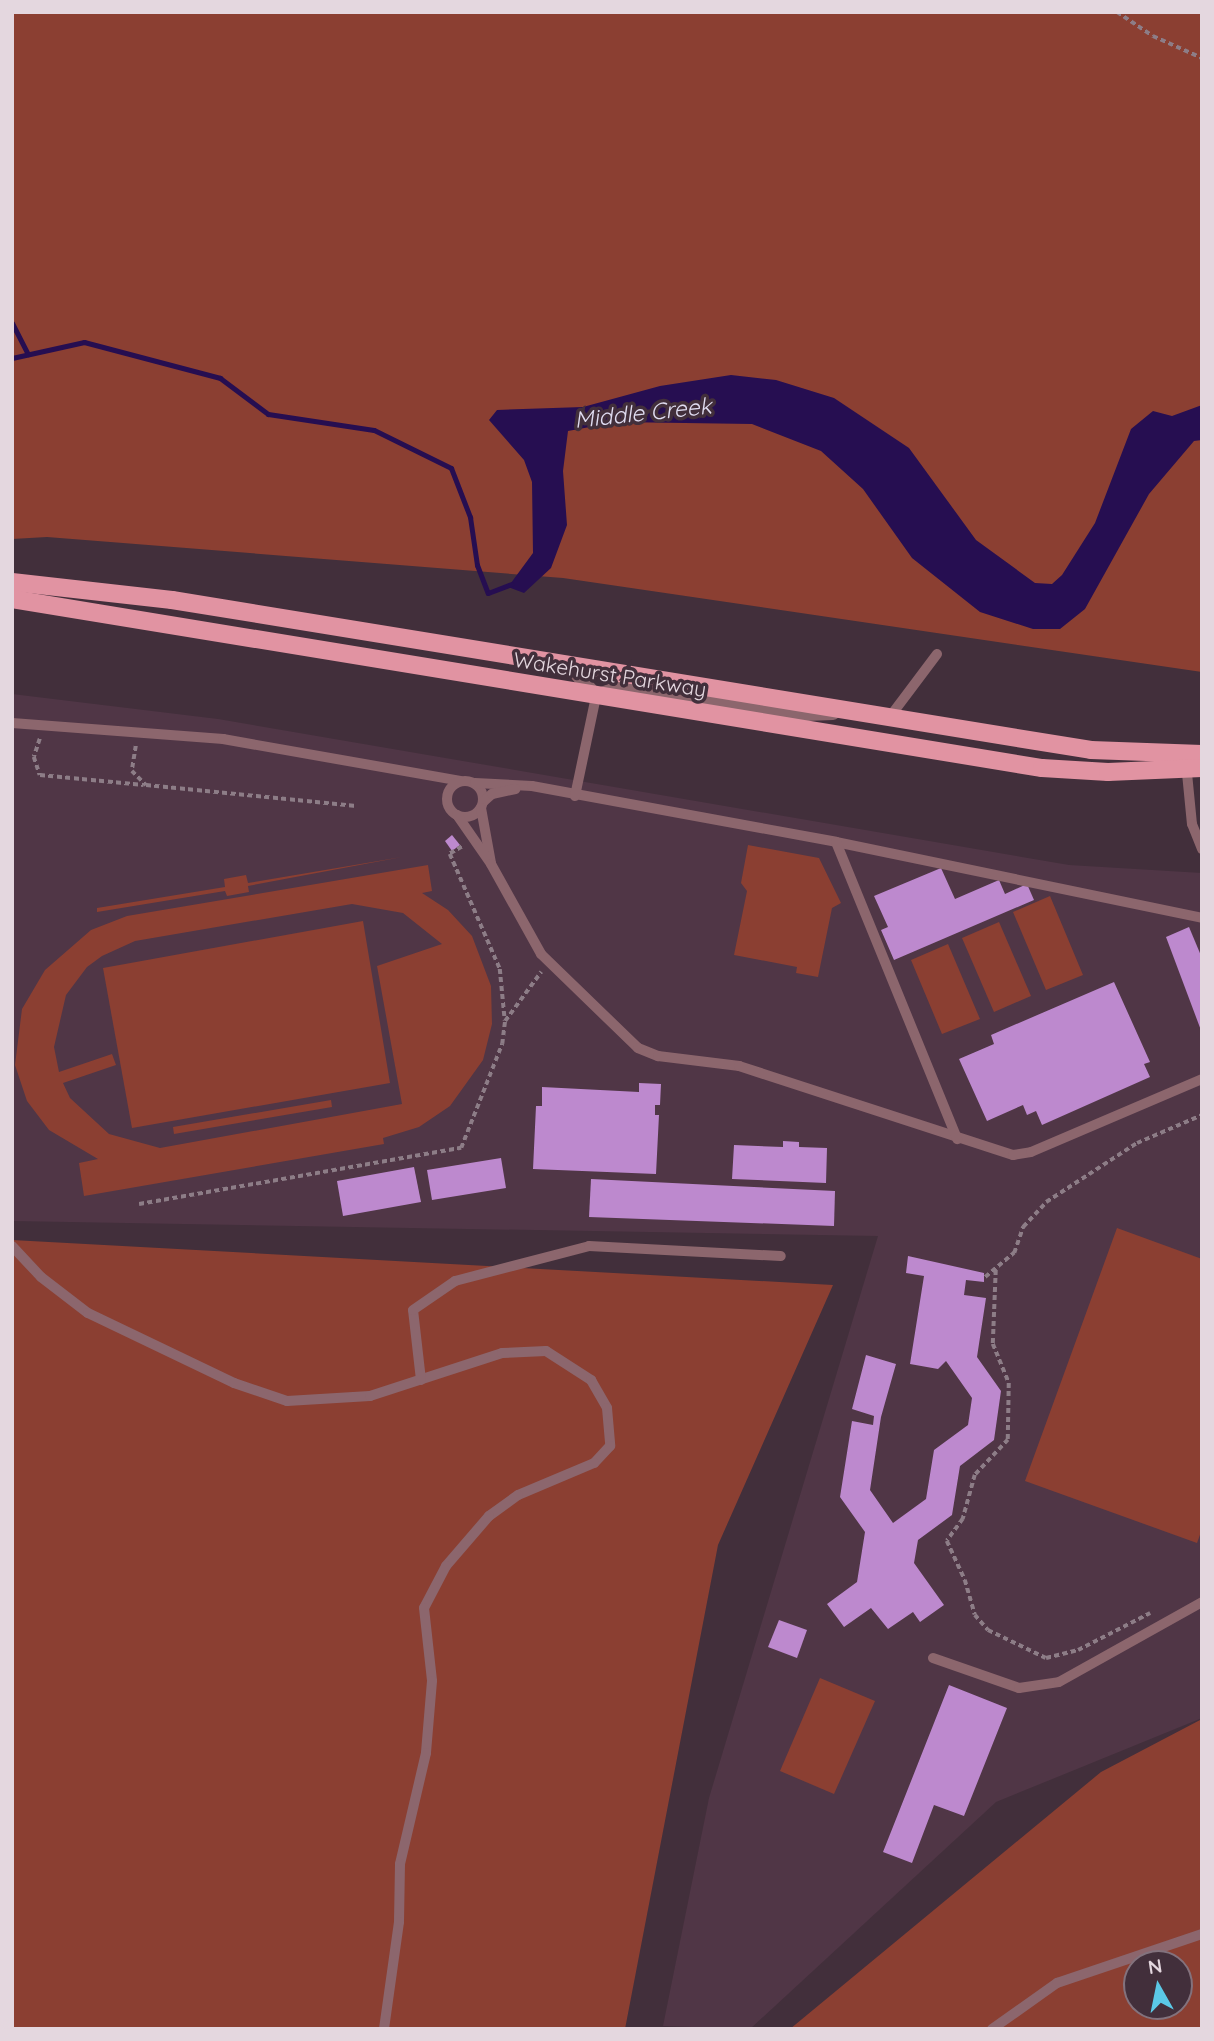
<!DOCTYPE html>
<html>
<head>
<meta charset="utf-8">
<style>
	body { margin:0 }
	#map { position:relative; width:1214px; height:2041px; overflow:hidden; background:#422f3b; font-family:Quicksand,sans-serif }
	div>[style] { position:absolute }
	.built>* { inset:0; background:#503646 }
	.green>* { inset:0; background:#8b3f32 }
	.water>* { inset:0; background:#260e51 }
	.stream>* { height:5px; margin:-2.5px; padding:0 2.5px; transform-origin:2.5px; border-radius:2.5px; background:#260e51 }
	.building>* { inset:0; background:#bd89ce }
	.path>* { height:3.5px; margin-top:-1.75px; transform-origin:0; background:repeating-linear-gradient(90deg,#8d7d87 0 5px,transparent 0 8.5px) }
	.lane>* { height:10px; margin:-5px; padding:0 5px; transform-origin:5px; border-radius:5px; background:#8c666d }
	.lane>.ring { margin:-5px; padding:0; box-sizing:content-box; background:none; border:10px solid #8c666d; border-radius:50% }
	.street>* { height:14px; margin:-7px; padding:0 7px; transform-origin:7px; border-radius:7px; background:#8c666d }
	.primary>* { height:18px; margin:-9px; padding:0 9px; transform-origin:9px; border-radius:9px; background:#e193a2 }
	span { translate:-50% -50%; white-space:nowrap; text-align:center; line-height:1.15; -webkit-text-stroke:7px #422f3b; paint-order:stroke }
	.street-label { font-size:21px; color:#e4d7df }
	.water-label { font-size:23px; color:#e0dcf1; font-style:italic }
	.frame { position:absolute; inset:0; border:14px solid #e4d7df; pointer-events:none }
	.north { position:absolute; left:1123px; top:1950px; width:70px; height:70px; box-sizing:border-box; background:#422f3b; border:2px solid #83727d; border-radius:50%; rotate:351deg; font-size:19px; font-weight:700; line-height:28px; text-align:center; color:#e4d7df }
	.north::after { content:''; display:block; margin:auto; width:24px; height:32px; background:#5bc8e6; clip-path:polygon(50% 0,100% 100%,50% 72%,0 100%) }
</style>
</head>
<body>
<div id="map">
	<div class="built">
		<i style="clip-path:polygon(12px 694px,218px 719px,1069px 865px,1202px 873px,1202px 1718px,996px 1802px,750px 2029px,663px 2026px,709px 1798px,878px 1236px,12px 1221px)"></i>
	</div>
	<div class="green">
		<i style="clip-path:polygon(12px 12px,1202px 12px,1202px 672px,563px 578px,47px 537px,12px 539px)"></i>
		<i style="clip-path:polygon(748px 845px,819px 858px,841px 903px,832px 908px,818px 977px,796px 973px,797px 967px,734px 955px,747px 891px,741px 883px)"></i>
		<i style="clip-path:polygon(402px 857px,248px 886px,249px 892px,227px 896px,225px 891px,97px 912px,97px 908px,225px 887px,224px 879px,246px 875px,248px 883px)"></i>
		<i style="clip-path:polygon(evenodd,428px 865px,432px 891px,422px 893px,448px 910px,472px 936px,491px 986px,492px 1024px,483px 1060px,450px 1106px,419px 1127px,383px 1138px,384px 1144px,84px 1196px,79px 1163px,98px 1159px,49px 1130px,27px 1101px,15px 1065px,22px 1009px,45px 970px,91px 930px,127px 916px,428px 865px,352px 904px,403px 913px,442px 944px,377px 966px,402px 1104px,160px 1148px,109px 1134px,70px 1098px,63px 1083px,116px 1065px,112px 1054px,59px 1072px,54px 1047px,66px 995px,87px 967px,102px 956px,135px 941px,352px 904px)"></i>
		<i style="clip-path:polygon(1050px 896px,1083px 975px,1046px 990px,1013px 912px)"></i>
		<i style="clip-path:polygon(363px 921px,390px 1083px,132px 1128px,103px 968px)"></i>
		<i style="clip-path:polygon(999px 922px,1031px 996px,994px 1012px,962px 938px)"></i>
		<i style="clip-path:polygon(948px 944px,980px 1019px,942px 1034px,911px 960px)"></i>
		<i style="clip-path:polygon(331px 1100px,332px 1107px,174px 1134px,173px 1127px)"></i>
		<i style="clip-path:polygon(1117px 1228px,1202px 1259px,1202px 1529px,1197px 1543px,1025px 1481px)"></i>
		<i style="clip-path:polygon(12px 1240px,833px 1285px,718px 1545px,625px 2029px,12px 2029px)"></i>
		<i style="clip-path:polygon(820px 1678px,875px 1701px,834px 1794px,780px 1771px)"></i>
		<i style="clip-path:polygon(evenodd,1202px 1719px,1202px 2029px,790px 2029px,1101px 1772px,1202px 1719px,1137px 1964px,1179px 1964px,1179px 2006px,1137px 2006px,1137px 1964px)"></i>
	</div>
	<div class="water">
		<i style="clip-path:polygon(731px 375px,776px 380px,834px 398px,909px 448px,976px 540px,1035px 583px,1052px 584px,1062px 575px,1095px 523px,1131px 429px,1153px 411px,1172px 416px,1202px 405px,1202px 440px,1194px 441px,1149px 494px,1085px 609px,1060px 629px,1033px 629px,980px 612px,912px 558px,863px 489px,821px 451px,752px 424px,617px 422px,568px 431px,563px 471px,567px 525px,551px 568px,524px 593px,508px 587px,533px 553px,532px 482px,524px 460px,489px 420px,497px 410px,583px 407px,660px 386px)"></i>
	</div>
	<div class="stream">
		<i style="left:12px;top:323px;width:35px;rotate:63deg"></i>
		<i style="left:12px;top:358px;width:74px;rotate:-12.5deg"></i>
		<i style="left:84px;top:342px;width:141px;rotate:14.8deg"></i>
		<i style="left:220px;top:378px;width:60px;rotate:36.9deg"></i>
		<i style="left:268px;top:414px;width:107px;rotate:8.6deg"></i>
		<i style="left:374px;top:430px;width:86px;rotate:26.3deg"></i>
		<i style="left:451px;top:468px;width:53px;rotate:68.8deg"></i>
		<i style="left:470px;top:517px;width:49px;rotate:81.7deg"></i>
		<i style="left:477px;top:565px;width:30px;rotate:69deg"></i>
		<i style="left:488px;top:593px;width:25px;rotate:-21deg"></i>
	</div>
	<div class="building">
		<i style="clip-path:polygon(452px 835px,460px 845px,452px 851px,445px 841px)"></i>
		<i style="clip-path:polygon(941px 868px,955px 899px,999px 880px,1005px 894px,1027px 884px,1034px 900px,894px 960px,881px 930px,888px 927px,874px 896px)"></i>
		<i style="clip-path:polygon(1189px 927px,1202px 958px,1202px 1033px,1166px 937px)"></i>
		<i style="clip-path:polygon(1114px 982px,1150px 1062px,1144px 1064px,1150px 1077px,1042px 1125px,1036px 1111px,1027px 1115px,1023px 1105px,987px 1121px,959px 1059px,994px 1044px,991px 1035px)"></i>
		<i style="clip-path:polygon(639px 1083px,661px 1084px,660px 1105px,655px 1105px,655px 1115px,659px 1115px,656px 1174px,533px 1169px,536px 1106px,542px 1106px,542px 1087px,639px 1092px)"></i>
		<i style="clip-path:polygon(783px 1141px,799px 1142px,799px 1147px,827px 1148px,826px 1183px,732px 1179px,734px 1145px,783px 1147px)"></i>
		<i style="clip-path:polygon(501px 1158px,506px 1188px,432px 1200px,427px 1170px)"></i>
		<i style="clip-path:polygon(414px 1167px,421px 1202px,343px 1216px,337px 1181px)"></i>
		<i style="clip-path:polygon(591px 1179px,835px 1191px,834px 1226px,589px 1217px)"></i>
		<i style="clip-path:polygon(908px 1256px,984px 1273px,984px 1282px,966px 1280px,964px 1295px,986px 1298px,977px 1357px,1001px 1391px,994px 1440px,960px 1466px,952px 1515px,918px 1540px,914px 1563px,944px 1605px,920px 1622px,913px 1612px,888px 1629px,871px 1608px,844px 1627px,827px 1604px,857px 1582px,865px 1532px,840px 1497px,852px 1421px,873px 1425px,874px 1416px,852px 1409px,866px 1355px,896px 1364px,881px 1417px,870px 1490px,893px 1523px,926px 1499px,934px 1450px,968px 1425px,972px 1398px,946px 1361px,938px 1369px,910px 1364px,924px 1276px,906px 1273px)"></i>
		<i style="clip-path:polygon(779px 1620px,807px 1630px,797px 1658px,768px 1647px)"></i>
		<i style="clip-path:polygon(949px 1685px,1007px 1708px,964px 1816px,934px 1805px,912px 1863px,883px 1852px)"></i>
	</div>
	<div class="path">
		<i style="left:1117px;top:12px;width:43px;rotate:33.7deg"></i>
		<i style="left:1153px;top:36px;width:54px;rotate:24.2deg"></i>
		<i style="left:40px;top:739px;width:19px;rotate:108deg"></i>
		<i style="left:34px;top:757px;width:19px;rotate:72deg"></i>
		<i style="left:40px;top:775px;width:104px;rotate:5.5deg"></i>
		<i style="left:136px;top:746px;width:25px;rotate:99deg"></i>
		<i style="left:132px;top:771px;width:20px;rotate:45deg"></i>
		<i style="left:146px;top:785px;width:211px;rotate:5.7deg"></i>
		<i style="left:462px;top:847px;width:14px;rotate:150deg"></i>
		<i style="left:450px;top:854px;width:125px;rotate:66.5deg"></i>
		<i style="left:500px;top:969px;width:52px;rotate:84.5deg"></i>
		<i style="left:139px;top:1204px;width:327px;rotate:-9.9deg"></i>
		<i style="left:461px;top:1148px;width:112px;rotate:-68.5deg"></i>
		<i style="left:502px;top:1044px;width:23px;rotate:-83deg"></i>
		<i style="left:505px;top:1021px;width:61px;rotate:-53.7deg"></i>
		<i style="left:996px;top:1270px;width:74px;rotate:92.3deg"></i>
		<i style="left:993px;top:1344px;width:42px;rotate:67.7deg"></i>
		<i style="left:1009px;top:1383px;width:57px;rotate:91deg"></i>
		<i style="left:1008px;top:1440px;width:48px;rotate:133.3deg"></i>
		<i style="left:975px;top:1475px;width:46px;rotate:105.3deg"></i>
		<i style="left:963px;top:1519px;width:27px;rotate:126deg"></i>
		<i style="left:947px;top:1541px;width:43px;rotate:65.2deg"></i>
		<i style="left:965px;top:1580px;width:36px;rotate:74deg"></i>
		<i style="left:975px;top:1615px;width:20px;rotate:49deg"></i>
		<i style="left:988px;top:1630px;width:64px;rotate:25.8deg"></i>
		<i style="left:1046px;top:1658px;width:33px;rotate:-14deg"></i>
		<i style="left:1078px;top:1650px;width:81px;rotate:-27.2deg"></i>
		<i style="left:985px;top:1277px;width:38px;rotate:-40deg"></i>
		<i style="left:1014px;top:1253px;width:28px;rotate:-71deg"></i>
		<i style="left:1023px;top:1227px;width:34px;rotate:-47deg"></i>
		<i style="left:1046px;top:1202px;width:108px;rotate:-33deg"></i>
		<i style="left:1137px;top:1143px;width:71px;rotate:-23.3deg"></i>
	</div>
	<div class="lane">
		<i style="left:889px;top:718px;width:80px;rotate:-53.1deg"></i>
		<i style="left:12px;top:723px;width:212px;rotate:4.3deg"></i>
		<i style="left:223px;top:739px;width:241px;rotate:10deg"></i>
		<i style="left:1186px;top:763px;width:61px;rotate:84.4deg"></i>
		<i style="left:1192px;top:824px;width:27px;rotate:68deg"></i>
		<i class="ring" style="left:447px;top:781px;width:26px;height:26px"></i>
		<i style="left:475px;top:783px;width:57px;rotate:3deg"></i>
		<i style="left:532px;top:786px;width:309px;rotate:10.4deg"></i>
		<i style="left:836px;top:842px;width:374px;rotate:11.7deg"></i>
		<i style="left:575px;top:796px;width:102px;rotate:-78.1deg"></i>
		<i style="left:483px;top:802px;width:12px;rotate:-42deg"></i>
		<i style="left:492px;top:794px;width:24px;rotate:-12deg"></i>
		<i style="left:481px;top:808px;width:56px;rotate:79.7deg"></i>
		<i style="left:457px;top:815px;width:60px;rotate:55.2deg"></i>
		<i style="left:491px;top:864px;width:103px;rotate:60.9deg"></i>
		<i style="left:541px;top:954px;width:135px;rotate:44.1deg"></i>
		<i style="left:638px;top:1048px;width:22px;rotate:22deg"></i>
		<i style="left:658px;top:1056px;width:82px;rotate:7deg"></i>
		<i style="left:739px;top:1066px;width:288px;rotate:18deg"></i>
		<i style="left:1013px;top:1155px;width:18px;rotate:-9deg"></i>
		<i style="left:1031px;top:1152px;width:186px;rotate:-23.1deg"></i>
		<i style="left:836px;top:842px;width:321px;rotate:67.8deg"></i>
		<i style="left:12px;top:1246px;width:42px;rotate:46.9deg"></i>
		<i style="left:41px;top:1277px;width:59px;rotate:37.5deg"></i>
		<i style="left:88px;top:1313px;width:162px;rotate:25.6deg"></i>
		<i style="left:234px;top:1383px;width:56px;rotate:18.8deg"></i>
		<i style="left:287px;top:1401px;width:83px;rotate:-3.4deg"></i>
		<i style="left:370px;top:1396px;width:139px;rotate:-18deg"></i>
		<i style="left:502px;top:1353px;width:44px;rotate:-2.6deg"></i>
		<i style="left:546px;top:1351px;width:54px;rotate:32.8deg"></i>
		<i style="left:591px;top:1380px;width:32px;rotate:60deg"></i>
		<i style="left:607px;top:1408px;width:38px;rotate:85deg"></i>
		<i style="left:610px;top:1446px;width:23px;rotate:133deg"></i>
		<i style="left:594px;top:1463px;width:82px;rotate:157.2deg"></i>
		<i style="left:518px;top:1495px;width:36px;rotate:144deg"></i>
		<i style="left:489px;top:1516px;width:66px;rotate:130.7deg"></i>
		<i style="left:446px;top:1566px;width:47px;rotate:117.6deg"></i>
		<i style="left:424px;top:1608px;width:73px;rotate:83.7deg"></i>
		<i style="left:432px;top:1681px;width:72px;rotate:94.8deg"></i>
		<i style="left:426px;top:1753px;width:114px;rotate:103.2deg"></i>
		<i style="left:400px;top:1864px;width:58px;rotate:91deg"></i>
		<i style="left:399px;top:1922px;width:108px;rotate:98deg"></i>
		<i style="left:421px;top:1380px;width:70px;rotate:-96.5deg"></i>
		<i style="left:413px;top:1310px;width:51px;rotate:-34.6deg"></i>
		<i style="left:455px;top:1281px;width:138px;rotate:-14.6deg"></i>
		<i style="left:589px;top:1246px;width:192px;rotate:3deg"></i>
		<i style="left:933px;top:1658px;width:91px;rotate:19.2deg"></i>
		<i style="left:1019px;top:1688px;width:40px;rotate:-8.5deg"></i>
		<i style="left:1059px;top:1682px;width:164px;rotate:-29.2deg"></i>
		<i style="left:992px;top:2029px;width:80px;rotate:-35.3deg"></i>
		<i style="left:1057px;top:1983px;width:153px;rotate:-18.7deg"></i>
	</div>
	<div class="street">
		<i style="left:568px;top:664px;width:43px;rotate:48.8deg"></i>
		<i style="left:596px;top:696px;width:23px;rotate:-20deg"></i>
		<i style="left:618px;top:688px;width:190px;rotate:7.9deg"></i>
		<i style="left:806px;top:714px;width:27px;rotate:-2deg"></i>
	</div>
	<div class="primary">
		<i style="left:12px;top:582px;width:161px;rotate:6.4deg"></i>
		<i style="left:172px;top:600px;width:931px;rotate:9.27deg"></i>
		<i style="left:1091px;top:750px;width:111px;rotate:2.1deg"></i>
		<i style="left:12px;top:599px;width:1044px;rotate:9.32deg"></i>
		<i style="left:1042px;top:768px;width:66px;rotate:3.5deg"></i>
		<i style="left:1108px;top:772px;width:94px;rotate:-2.4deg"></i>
	</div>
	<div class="street-label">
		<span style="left:610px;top:674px;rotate:9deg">Wakehurst Parkway</span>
	</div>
	<div class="water-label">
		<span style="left:643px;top:413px;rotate:-6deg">Middle Creek</span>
	</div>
	<div class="frame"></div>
	<div class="north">N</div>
</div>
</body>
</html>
